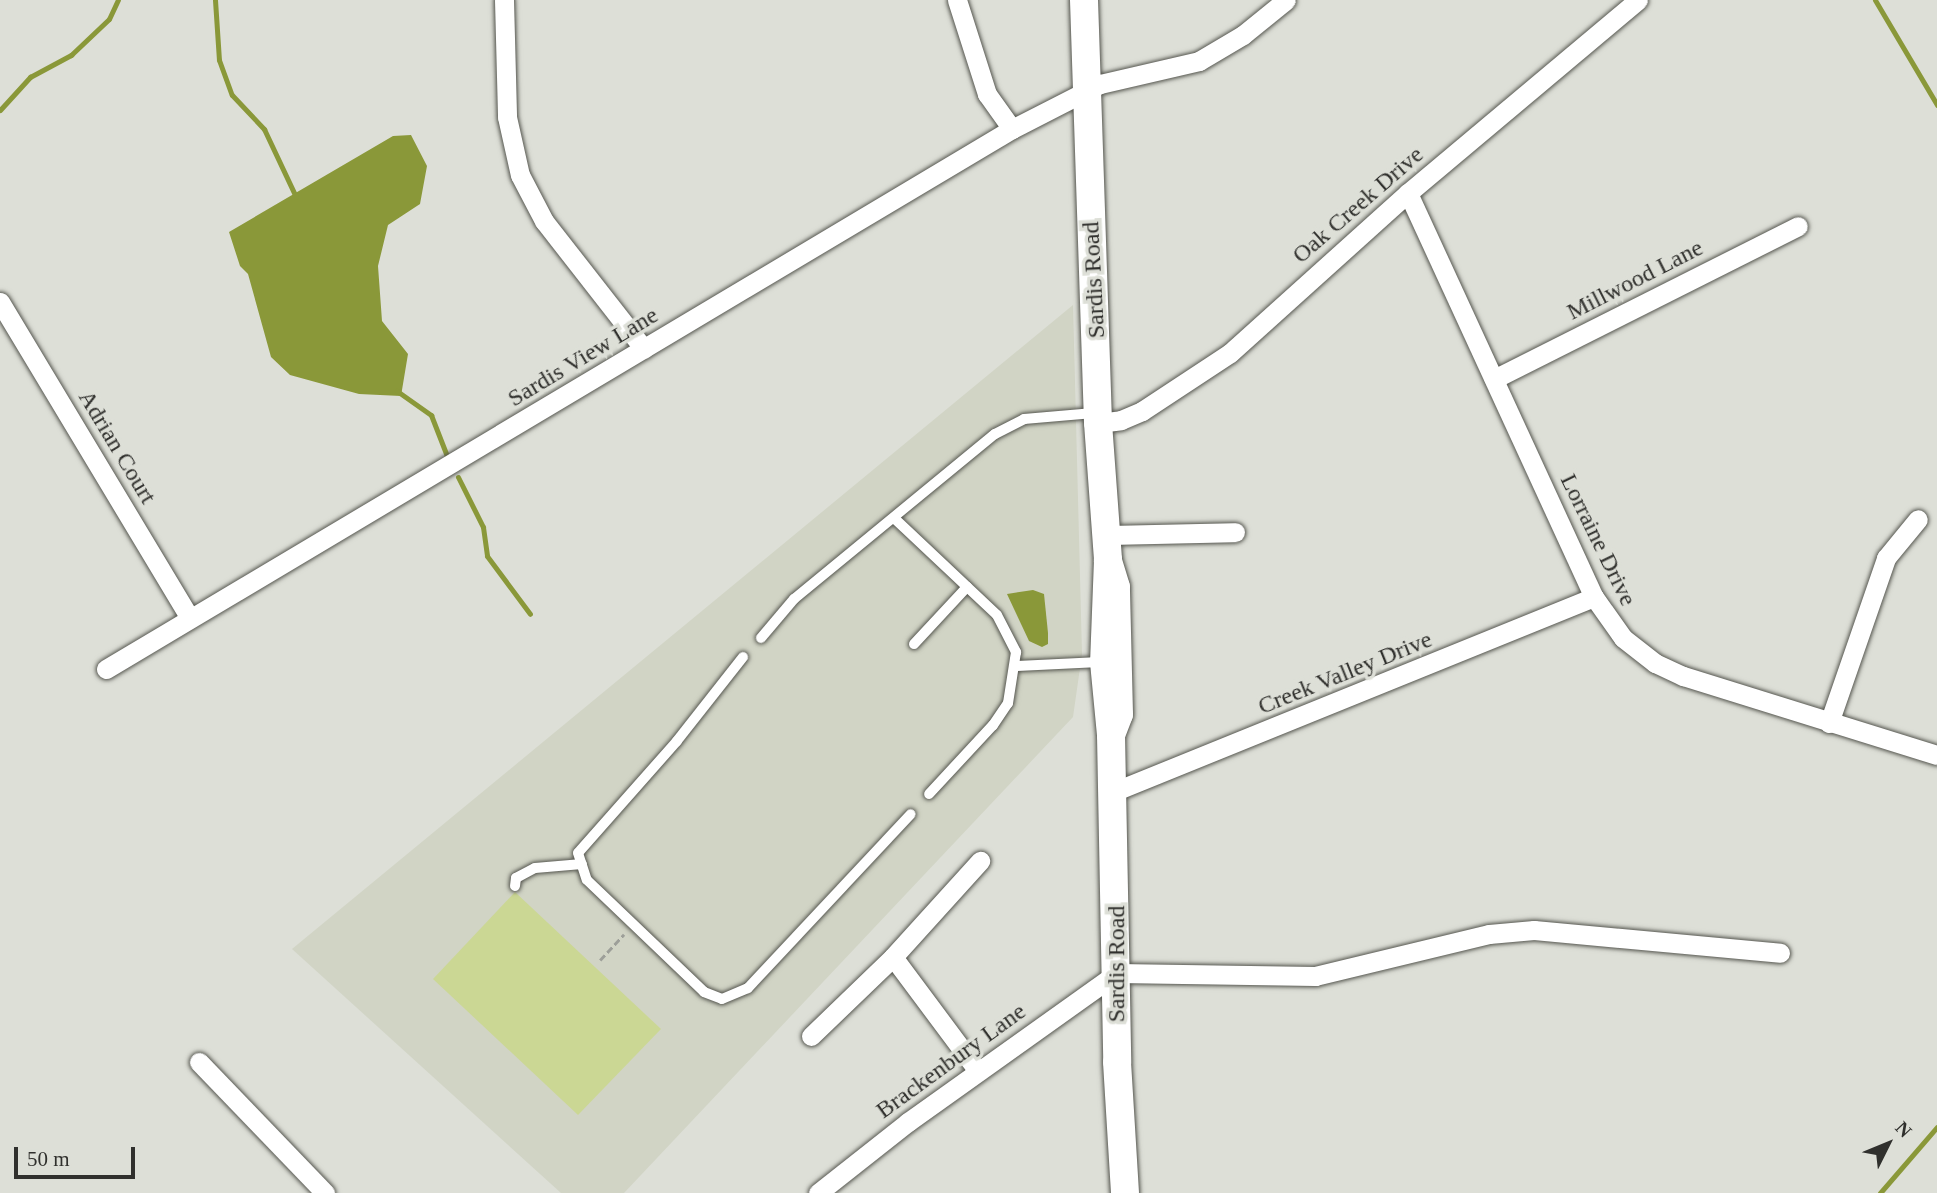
<!DOCTYPE html>
<html>
<head>
<meta charset="utf-8">
<style>
	body { margin:0 }
	#map { position:relative; width:1937px; height:1193px; overflow:hidden; background:#dddfd7; font-family:Georgia,serif }
	div>[style] { position:absolute }
	.built>* { inset:0; background:#d1d4c5 }
	.green>* { inset:0; background:#cbd794 }
	.water>* { inset:0; background:#8a9839 }
	.stream>* { height:5px; margin:-2.5px; padding:0 2.5px; transform-origin:2.5px; border-radius:2.5px; background:#8a9839 }
	.path>* { height:2.5px; margin-top:-1.25px; transform-origin:0; background:repeating-linear-gradient(90deg,#9d9f99 0 7px,transparent 0 10.5px) }
	.roads { filter:drop-shadow(0 0 2px #55564f) drop-shadow(0 0 2px #55564f) }
	.service>* { height:10px; margin:-5px; padding:0 5px; transform-origin:5px; border-radius:5px; background:#fff }
	.minor>* { height:19px; margin:-9.5px; padding:0 9.5px; transform-origin:9.5px; border-radius:9.5px; background:#fff }
	.secondary>* { height:28px; margin:-14px; padding:0 14px; transform-origin:14px; border-radius:14px; background:#fff }
	span { translate:-50% -50%; white-space:nowrap; text-align:center; line-height:1.15; -webkit-text-stroke:7px #dddfd7; paint-order:stroke }
	.street-label { font-size:24px; color:#30302d }
	.north { position:absolute; left:1853px; top:1109px; width:70px; height:70px; -webkit-text-stroke:5px #dddfd7; paint-order:stroke; rotate:47deg; font-size:19px; font-weight:700; line-height:28px; text-align:center; color:#30302d }
	.north::after { content:''; display:block; margin:auto; width:24px; height:32px; background:#30302d; clip-path:polygon(50% 0,100% 100%,50% 72%,0 100%) }
	.scale { position:absolute; left:14px; top:1147px; width:121px; height:32px; box-sizing:border-box; border:4px solid #30302d; border-top:0; padding-left:9px; font-size:21px; line-height:24px; white-space:nowrap; color:#30302d; -webkit-text-stroke:5px #dddfd7; paint-order:stroke }
</style>
</head>
<body>
<div id="map">
	<div class="built">
		<i style="clip-path:polygon(1073px 305px,1082px 654px,1073px 717px,624px 1193px,561px 1193px,292px 949px)"></i>
	</div>
	<div class="green">
		<i style="clip-path:polygon(515px 892px,661px 1029px,578px 1115px,433px 979px)"></i>
	</div>
	<div class="water">
		<i style="clip-path:polygon(411px 135px,427px 166px,420px 204px,388px 225px,378px 266px,382px 321px,408px 354px,401px 396px,359px 394px,290px 375px,271px 357px,248px 274px,240px 266px,229px 232px,393px 136px)"></i>
		<i style="clip-path:polygon(1033px 590px,1044px 594px,1048px 633px,1048px 644px,1042px 647px,1029px 641px,1007px 594px)"></i>
	</div>
	<div class="stream">
		<i style="left:215px;top:0;width:60px;rotate:86.2deg"></i>
		<i style="left:219px;top:60px;width:37px;rotate:70deg"></i>
		<i style="left:232px;top:95px;width:47px;rotate:46.7deg"></i>
		<i style="left:264px;top:129px;width:75px;rotate:64.8deg"></i>
		<i style="left:1875px;top:0;width:122px;rotate:59.4deg"></i>
		<i style="left:0;top:110px;width:45px;rotate:-47.7deg"></i>
		<i style="left:30px;top:77px;width:47px;rotate:-28.2deg"></i>
		<i style="left:71px;top:55px;width:52px;rotate:-43.5deg"></i>
		<i style="left:109px;top:19px;width:21px;rotate:-65deg"></i>
		<i style="left:397px;top:391px;width:42px;rotate:35.2deg"></i>
		<i style="left:431px;top:415px;width:44px;rotate:68.7deg"></i>
		<i style="left:458px;top:477px;width:56px;rotate:63.4deg"></i>
		<i style="left:483px;top:527px;width:29px;rotate:82deg"></i>
		<i style="left:487px;top:556px;width:72px;rotate:53.4deg"></i>
		<i style="left:1880px;top:1193px;width:87px;rotate:-49.2deg"></i>
	</div>
	<div class="path">
		<i style="left:600px;top:960px;width:35px;rotate:-47deg"></i>
	</div>
	<div class="roads">
		<div class="service">
			<i style="left:894px;top:518px;width:141px;rotate:43.3deg"></i>
			<i style="left:997px;top:615px;width:42px;rotate:62.8deg"></i>
			<i style="left:1016px;top:652px;width:52px;rotate:98.9deg"></i>
			<i style="left:1008px;top:703px;width:27px;rotate:124deg"></i>
			<i style="left:993px;top:725px;width:94px;rotate:132.8deg"></i>
			<i style="left:761px;top:638px;width:51px;rotate:-49.8deg"></i>
			<i style="left:794px;top:599px;width:260px;rotate:-39.4deg"></i>
			<i style="left:995px;top:434px;width:33px;rotate:-27deg"></i>
			<i style="left:1024px;top:419px;width:70px;rotate:-4.9deg"></i>
			<i style="left:914px;top:644px;width:78px;rotate:-47.1deg"></i>
			<i style="left:743px;top:657px;width:107px;rotate:128.2deg"></i>
			<i style="left:677px;top:741px;width:149px;rotate:131.5deg"></i>
			<i style="left:578px;top:853px;width:28px;rotate:72deg"></i>
			<i style="left:587px;top:880px;width:162px;rotate:43.7deg"></i>
			<i style="left:704px;top:992px;width:19px;rotate:21deg"></i>
			<i style="left:722px;top:999px;width:28px;rotate:-23deg"></i>
			<i style="left:748px;top:988px;width:238px;rotate:-46.9deg"></i>
			<i style="left:1017px;top:666px;width:83px;rotate:-2.8deg"></i>
			<i style="left:515px;top:886px;width:8px;rotate:-83deg"></i>
			<i style="left:516px;top:878px;width:21px;rotate:-28deg"></i>
			<i style="left:535px;top:868px;width:47px;rotate:-4.9deg"></i>
		</div>
		<div class="minor">
			<i style="left:504px;top:0;width:117px;rotate:88.5deg"></i>
			<i style="left:507px;top:117px;width:59px;rotate:77.4deg"></i>
			<i style="left:520px;top:175px;width:52px;rotate:62.4deg"></i>
			<i style="left:544px;top:221px;width:162px;rotate:52deg"></i>
			<i style="left:957px;top:0;width:99px;rotate:72.3deg"></i>
			<i style="left:987px;top:94px;width:43px;rotate:54.5deg"></i>
			<i style="left:1408px;top:193px;width:445px;rotate:65.3deg"></i>
			<i style="left:1594px;top:597px;width:50px;rotate:54.7deg"></i>
			<i style="left:1623px;top:638px;width:41px;rotate:38deg"></i>
			<i style="left:1655px;top:663px;width:31px;rotate:25deg"></i>
			<i style="left:1683px;top:676px;width:266px;rotate:17.3deg"></i>
			<i style="left:0;top:302px;width:369px;rotate:59deg"></i>
			<i style="left:1494px;top:379px;width:340px;rotate:-26.7deg"></i>
			<i style="left:1098px;top:423px;width:23px;rotate:-7deg"></i>
			<i style="left:1121px;top:420px;width:23px;rotate:-23deg"></i>
			<i style="left:1142px;top:411px;width:105px;rotate:-33.4deg"></i>
			<i style="left:1230px;top:353px;width:239px;rotate:-42deg"></i>
			<i style="left:1408px;top:193px;width:300px;rotate:-40deg"></i>
			<i style="left:1107px;top:535px;width:128px;rotate:-1.3deg"></i>
			<i style="left:106px;top:669px;width:1055px;rotate:-30.8deg"></i>
			<i style="left:1012px;top:129px;width:99px;rotate:-27.1deg"></i>
			<i style="left:1100px;top:84px;width:102px;rotate:-13.1deg"></i>
			<i style="left:1199px;top:61px;width:51px;rotate:-30.6deg"></i>
			<i style="left:1243px;top:35px;width:55px;rotate:-39.1deg"></i>
			<i style="left:1829px;top:723px;width:175px;rotate:-70.9deg"></i>
			<i style="left:1886px;top:558px;width:50px;rotate:-50.6deg"></i>
			<i style="left:1113px;top:792px;width:519px;rotate:-22.07deg"></i>
			<i style="left:893px;top:957px;width:142px;rotate:53.3deg"></i>
			<i style="left:811px;top:1036px;width:114px;rotate:-43.9deg"></i>
			<i style="left:893px;top:957px;width:130px;rotate:-47.8deg"></i>
			<i style="left:199px;top:1062px;width:182px;rotate:46.1deg"></i>
			<i style="left:818px;top:1193px;width:115px;rotate:-38.3deg"></i>
			<i style="left:908px;top:1122px;width:257px;rotate:-35.5deg"></i>
			<i style="left:1117px;top:973px;width:198px;rotate:0.9deg"></i>
			<i style="left:1315px;top:976px;width:179px;rotate:-13.6deg"></i>
			<i style="left:1489px;top:934px;width:45px;rotate:-5.1deg"></i>
			<i style="left:1534px;top:930px;width:247px;rotate:5.3deg"></i>
		</div>
		<div class="secondary">
			<i style="left:1084px;top:0;width:423px;rotate:88.1deg"></i>
			<i style="left:1098px;top:423px;width:137px;rotate:85.8deg"></i>
			<i style="left:1108px;top:560px;width:102px;rotate:92.2deg"></i>
			<i style="left:1104px;top:662px;width:73px;rotate:84.5deg"></i>
			<i style="left:1111px;top:735px;width:22px;rotate:-69deg"></i>
			<i style="left:1119px;top:714px;width:127px;rotate:-91.4deg"></i>
			<i style="left:1116px;top:587px;width:28px;rotate:-107deg"></i>
			<i style="left:1111px;top:735px;width:327px;rotate:88.9deg"></i>
			<i style="left:1117px;top:1062px;width:131px;rotate:86.5deg"></i>
		</div>
	</div>
	<div class="street-label">
		<span style="left:1358px;top:205px;rotate:-41deg">Oak Creek Drive</span>
		<span style="left:1094px;top:280px;rotate:-93deg">Sardis Road</span>
		<span style="left:1635px;top:280px;rotate:-27deg">Millwood Lane</span>
		<span style="left:583px;top:357px;rotate:-31deg">Sardis View Lane</span>
		<span style="left:117px;top:447px;rotate:59deg">Adrian Court</span>
		<span style="left:1598px;top:540px;rotate:64deg">Lorraine Drive</span>
		<span style="left:1345px;top:673px;rotate:-22deg">Creek Valley Drive</span>
		<span style="left:1117px;top:964px;rotate:-90deg">Sardis Road</span>
		<span style="left:951px;top:1061px;rotate:-36deg">Brackenbury Lane</span>
	</div>
	<div class="north">N</div>
	<div class="scale">50 m</div>
</div>
</body>
</html>
